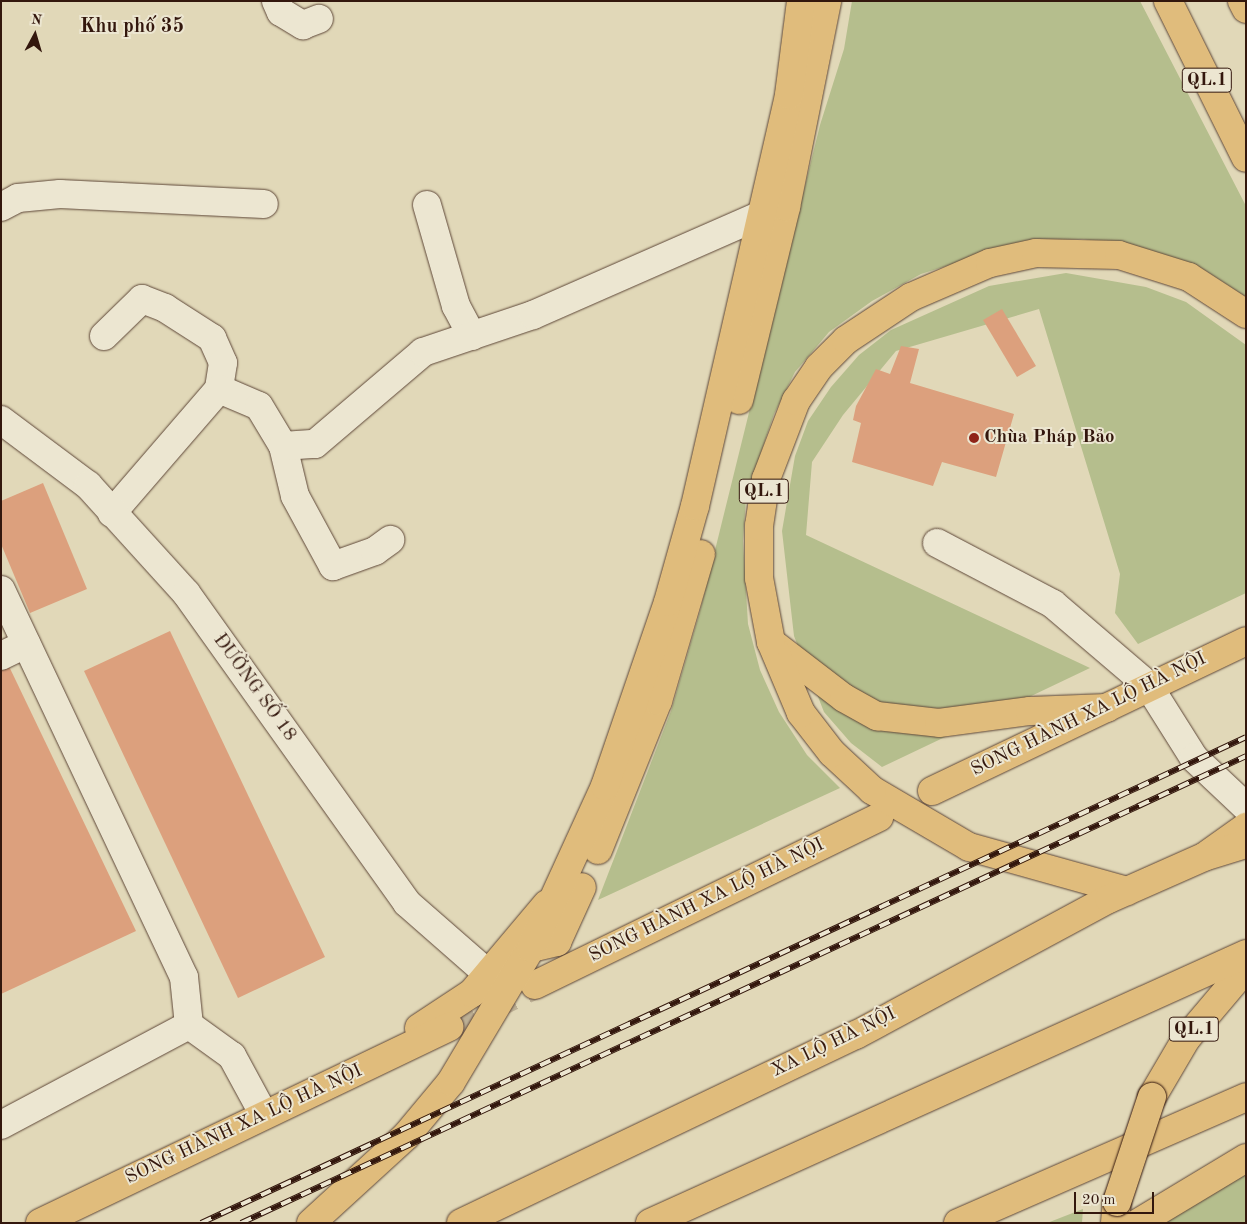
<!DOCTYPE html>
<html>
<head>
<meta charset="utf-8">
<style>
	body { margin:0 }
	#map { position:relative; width:1247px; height:1224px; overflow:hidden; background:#e1d8b8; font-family:"Old Standard TT",serif }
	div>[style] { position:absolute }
	.green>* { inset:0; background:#b5be8d }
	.building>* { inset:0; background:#dca07d }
	.major-tunnel>* { height:28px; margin-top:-14px; transform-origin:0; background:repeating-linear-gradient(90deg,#beb196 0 28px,transparent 0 42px) }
	.roads { filter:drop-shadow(0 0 1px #5e4738) drop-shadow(0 0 1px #5e4738) }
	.minor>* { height:28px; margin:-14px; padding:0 14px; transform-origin:14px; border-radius:14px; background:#ece6d1 }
	.major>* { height:28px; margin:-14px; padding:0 14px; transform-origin:14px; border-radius:14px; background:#e0bc7c }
	.highway>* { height:28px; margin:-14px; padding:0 14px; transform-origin:14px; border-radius:14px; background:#e0bc7c }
	.rail>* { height:5.5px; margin-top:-2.75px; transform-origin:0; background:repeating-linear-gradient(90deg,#ece6d1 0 11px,#33170d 0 22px); box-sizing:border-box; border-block:1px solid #33170d }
	.bridges { filter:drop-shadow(0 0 1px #33170d) drop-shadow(0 0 1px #33170d) }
	.highway-bridge>* { height:28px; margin:-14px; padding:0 14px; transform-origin:14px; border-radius:14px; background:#e0bc7c }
	.dots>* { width:14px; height:14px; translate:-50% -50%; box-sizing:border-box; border:2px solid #ece6d1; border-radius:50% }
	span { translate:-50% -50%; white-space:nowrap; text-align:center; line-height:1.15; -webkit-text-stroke:4px #ece6d1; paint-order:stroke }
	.shield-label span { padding:1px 4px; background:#ece6d1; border:1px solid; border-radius:4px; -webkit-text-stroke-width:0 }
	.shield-label { font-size:18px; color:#33170d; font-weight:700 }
	.poi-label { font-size:19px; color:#33170d; font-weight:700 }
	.left { translate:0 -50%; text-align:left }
	.street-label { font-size:19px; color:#33170d }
	.neighbourhood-label { font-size:20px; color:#33170d; font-weight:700 }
	.frame { position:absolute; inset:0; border:2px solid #33170d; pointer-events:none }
	.north { position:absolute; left:10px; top:10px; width:50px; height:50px; -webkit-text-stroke:4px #ece6d1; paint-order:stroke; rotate:6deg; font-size:14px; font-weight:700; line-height:20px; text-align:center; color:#33170d }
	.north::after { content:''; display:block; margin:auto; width:18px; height:22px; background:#33170d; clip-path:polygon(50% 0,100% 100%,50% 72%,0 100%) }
	.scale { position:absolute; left:1074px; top:1192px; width:80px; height:22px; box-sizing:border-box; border:2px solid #33170d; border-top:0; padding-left:6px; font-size:15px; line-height:18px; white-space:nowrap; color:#33170d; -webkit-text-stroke:4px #ece6d1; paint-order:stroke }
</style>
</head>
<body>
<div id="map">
	<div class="green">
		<i style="clip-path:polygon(852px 1px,1140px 1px,1246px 206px,1246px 297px,1206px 271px,1147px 249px,1083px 239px,1026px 241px,921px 274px,872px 301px,829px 332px,795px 372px,774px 414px,746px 497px,743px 541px,748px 624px,760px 670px,779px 712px,807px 755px,840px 788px,598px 900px,671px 711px,700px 611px,820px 125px,844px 49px)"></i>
		<i style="clip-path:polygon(1066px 273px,1146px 287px,1186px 302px,1246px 345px,1246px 593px,1138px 644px,1115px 613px,1120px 574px,1039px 309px,896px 351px,843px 415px,812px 462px,806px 535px,1090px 668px,882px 767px,851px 743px,824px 712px,794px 636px,782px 531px,795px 456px,808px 421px,831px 387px,859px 355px,891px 330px,989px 286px)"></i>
		<i style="clip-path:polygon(1246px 1169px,1246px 1223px,1149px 1223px)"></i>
		<i style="clip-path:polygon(1083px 1209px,1082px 1223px,1047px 1223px)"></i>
	</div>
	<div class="building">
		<i style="clip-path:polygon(1002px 309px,1036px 366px,1017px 377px,983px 320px)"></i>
		<i style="clip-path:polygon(901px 346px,919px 349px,910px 383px,1014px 414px,996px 477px,942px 462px,933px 486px,852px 462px,861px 423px,853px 420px,856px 406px,876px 369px,890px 374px)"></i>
		<i style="clip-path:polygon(43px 483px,87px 589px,30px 613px,1px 544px,1px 501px)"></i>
		<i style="clip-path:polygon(170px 631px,325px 957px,238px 998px,84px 671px)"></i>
		<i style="clip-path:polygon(5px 658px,136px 931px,1px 994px,1px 660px)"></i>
	</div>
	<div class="major-tunnel">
		<i style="left:449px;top:1027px;width:96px;rotate:-26deg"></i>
	</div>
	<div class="roads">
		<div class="minor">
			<i style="left:276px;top:1px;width:12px;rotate:66deg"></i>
			<i style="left:281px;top:12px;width:26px;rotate:31deg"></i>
			<i style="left:303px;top:25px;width:17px;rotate:-21deg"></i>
			<i style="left:427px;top:205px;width:105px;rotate:74deg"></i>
			<i style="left:456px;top:306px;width:34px;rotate:62deg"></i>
			<i style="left:1px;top:207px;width:19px;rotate:-28deg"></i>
			<i style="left:18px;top:198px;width:42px;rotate:-5.4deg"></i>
			<i style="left:60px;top:194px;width:204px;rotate:2.8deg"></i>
			<i style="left:104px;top:336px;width:53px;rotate:-44.2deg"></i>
			<i style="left:142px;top:299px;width:25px;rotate:21deg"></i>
			<i style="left:165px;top:308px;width:56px;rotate:32.6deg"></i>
			<i style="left:212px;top:338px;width:27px;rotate:66deg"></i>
			<i style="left:223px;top:363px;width:26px;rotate:99deg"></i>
			<i style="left:219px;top:389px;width:164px;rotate:130.8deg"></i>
			<i style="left:219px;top:389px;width:43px;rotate:23deg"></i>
			<i style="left:259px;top:406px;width:47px;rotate:59deg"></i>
			<i style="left:283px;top:446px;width:51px;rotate:76.5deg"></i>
			<i style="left:295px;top:496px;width:80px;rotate:61.5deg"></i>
			<i style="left:333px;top:566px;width:45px;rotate:-19.7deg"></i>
			<i style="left:375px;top:551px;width:19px;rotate:-36deg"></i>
			<i style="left:1px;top:420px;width:109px;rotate:36.8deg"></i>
			<i style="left:88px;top:485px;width:146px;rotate:47.8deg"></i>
			<i style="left:186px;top:593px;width:381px;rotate:54.5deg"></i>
			<i style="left:407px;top:903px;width:108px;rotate:41.2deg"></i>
			<i style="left:283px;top:446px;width:32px;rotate:-4deg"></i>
			<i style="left:315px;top:444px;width:142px;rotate:-40.4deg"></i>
			<i style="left:423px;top:352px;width:116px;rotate:-18.6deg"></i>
			<i style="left:533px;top:315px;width:251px;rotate:-23.7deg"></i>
			<i style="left:937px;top:543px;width:131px;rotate:27.7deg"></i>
			<i style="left:1053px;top:604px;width:125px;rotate:40.5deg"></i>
			<i style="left:1148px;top:685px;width:86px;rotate:57.8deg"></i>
			<i style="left:1194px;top:758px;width:71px;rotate:43.3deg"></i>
			<i style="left:1px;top:590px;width:428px;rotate:64.7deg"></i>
			<i style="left:184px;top:977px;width:48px;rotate:84.1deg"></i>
			<i style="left:1px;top:656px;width:28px;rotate:-26deg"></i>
			<i style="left:1px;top:1125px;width:213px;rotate:-28deg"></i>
			<i style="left:189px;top:1025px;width:53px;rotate:35.8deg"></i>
			<i style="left:232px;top:1056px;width:67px;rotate:61.5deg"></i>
		</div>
		<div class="major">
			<i style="left:771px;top:642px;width:92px;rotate:37.5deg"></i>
			<i style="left:844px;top:698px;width:38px;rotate:29deg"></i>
			<i style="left:877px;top:716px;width:62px;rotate:6.4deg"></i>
			<i style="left:939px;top:723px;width:92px;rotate:-7.5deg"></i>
			<i style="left:1030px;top:711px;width:77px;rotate:-2.2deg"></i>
			<i style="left:932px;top:791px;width:348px;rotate:-25.5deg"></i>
			<i style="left:1208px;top:854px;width:47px;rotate:-35.4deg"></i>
			<i style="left:535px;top:985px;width:383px;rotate:-26deg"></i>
			<i style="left:419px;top:1028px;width:64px;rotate:-33.4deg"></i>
			<i style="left:472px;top:993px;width:116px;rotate:-49.9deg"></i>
			<i style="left:40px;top:1223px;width:454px;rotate:-25.6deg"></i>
			<i style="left:958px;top:1223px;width:314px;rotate:-23.6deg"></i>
			<i style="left:1138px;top:1223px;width:126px;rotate:-31deg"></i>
		</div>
		<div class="highway">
			<i style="left:1168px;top:1px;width:175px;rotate:63.6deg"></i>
			<i style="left:1242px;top:1px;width:9px;rotate:63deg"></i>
			<i style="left:739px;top:400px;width:199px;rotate:-76.3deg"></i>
			<i style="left:786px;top:207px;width:210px;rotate:-78.7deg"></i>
			<i style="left:598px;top:850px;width:161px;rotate:-68.1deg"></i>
			<i style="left:658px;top:701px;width:153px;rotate:-73.7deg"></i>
			<i style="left:1127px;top:891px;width:164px;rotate:-164.4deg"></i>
			<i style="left:969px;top:847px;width:113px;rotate:-149.6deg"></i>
			<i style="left:872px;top:790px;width:54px;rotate:-137.2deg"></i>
			<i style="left:832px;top:753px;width:51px;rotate:-127.8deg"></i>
			<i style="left:801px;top:713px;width:77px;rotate:-112.9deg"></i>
			<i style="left:771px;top:642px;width:65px;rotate:-100.6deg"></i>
			<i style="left:759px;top:578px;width:52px;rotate:-90deg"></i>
			<i style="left:759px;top:526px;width:48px;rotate:-81.5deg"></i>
			<i style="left:766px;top:479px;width:84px;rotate:-69deg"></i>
			<i style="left:796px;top:401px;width:41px;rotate:-55.9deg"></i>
			<i style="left:819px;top:367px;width:38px;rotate:-45deg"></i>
			<i style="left:846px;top:340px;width:78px;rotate:-33.5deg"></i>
			<i style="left:911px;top:297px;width:86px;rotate:-23.3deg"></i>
			<i style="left:990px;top:263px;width:47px;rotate:-12.3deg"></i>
			<i style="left:1036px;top:253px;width:83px;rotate:1.4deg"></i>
			<i style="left:1119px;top:255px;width:73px;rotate:17.4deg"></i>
			<i style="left:1189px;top:277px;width:68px;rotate:33deg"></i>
			<i style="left:531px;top:948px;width:27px;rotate:-13deg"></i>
			<i style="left:557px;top:942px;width:60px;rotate:-65.6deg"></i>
			<i style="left:1152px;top:1097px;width:67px;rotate:-59.6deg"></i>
			<i style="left:1186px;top:1039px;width:93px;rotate:-49.8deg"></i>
			<i style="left:311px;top:1223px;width:129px;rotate:-42.5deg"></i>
			<i style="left:406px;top:1136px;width:70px;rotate:-50.2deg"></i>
			<i style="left:451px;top:1082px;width:156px;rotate:-59.2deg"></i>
			<i style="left:531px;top:948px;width:178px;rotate:-65.4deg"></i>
			<i style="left:605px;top:786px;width:194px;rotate:-71.1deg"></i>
			<i style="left:668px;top:602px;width:100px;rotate:-74.3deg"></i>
			<i style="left:695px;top:506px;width:422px;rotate:-77.1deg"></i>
			<i style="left:789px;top:95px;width:95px;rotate:-82.7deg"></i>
			<i style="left:461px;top:1223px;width:437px;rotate:-25.5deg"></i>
			<i style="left:856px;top:1035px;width:287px;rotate:-28.3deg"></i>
			<i style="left:1109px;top:899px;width:104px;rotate:-23.9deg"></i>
			<i style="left:1204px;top:857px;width:44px;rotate:-17.2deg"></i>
			<i style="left:650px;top:1223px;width:654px;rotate:-24.29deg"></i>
			<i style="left:1115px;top:1223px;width:21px;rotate:-85deg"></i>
		</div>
	</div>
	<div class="rail">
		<i style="left:201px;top:1223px;width:1152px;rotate:-24.94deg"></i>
		<i style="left:241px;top:1223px;width:1108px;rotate:-24.92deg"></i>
	</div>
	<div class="bridges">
		<div class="highway-bridge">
			<i style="left:1117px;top:1202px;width:111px;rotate:-71.6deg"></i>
		</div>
	</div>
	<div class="dots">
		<i style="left:974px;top:438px;background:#8f2418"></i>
	</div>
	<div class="shield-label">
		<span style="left:1207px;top:80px">QL.1</span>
		<span style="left:764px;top:491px">QL.1</span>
		<span style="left:1194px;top:1029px">QL.1</span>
	</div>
	<div class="poi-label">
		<span class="left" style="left:984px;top:438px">Chùa Pháp Bảo</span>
	</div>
	<div class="street-label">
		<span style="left:254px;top:688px;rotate:54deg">ĐƯỜNG SỐ 18</span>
		<span style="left:1089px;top:715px;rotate:-26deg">SONG HÀNH XA LỘ HÀ NỘI</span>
		<span style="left:707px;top:901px;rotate:-26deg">SONG HÀNH XA LỘ HÀ NỘI</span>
		<span style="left:834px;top:1043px;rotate:-26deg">XA LỘ HÀ NỘI</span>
		<span style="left:244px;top:1125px;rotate:-25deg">SONG HÀNH XA LỘ HÀ NỘI</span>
	</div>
	<div class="neighbourhood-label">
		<span style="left:132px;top:27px">Khu phố 35</span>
	</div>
	<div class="frame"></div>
	<div class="north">N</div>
	<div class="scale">20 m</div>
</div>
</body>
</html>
